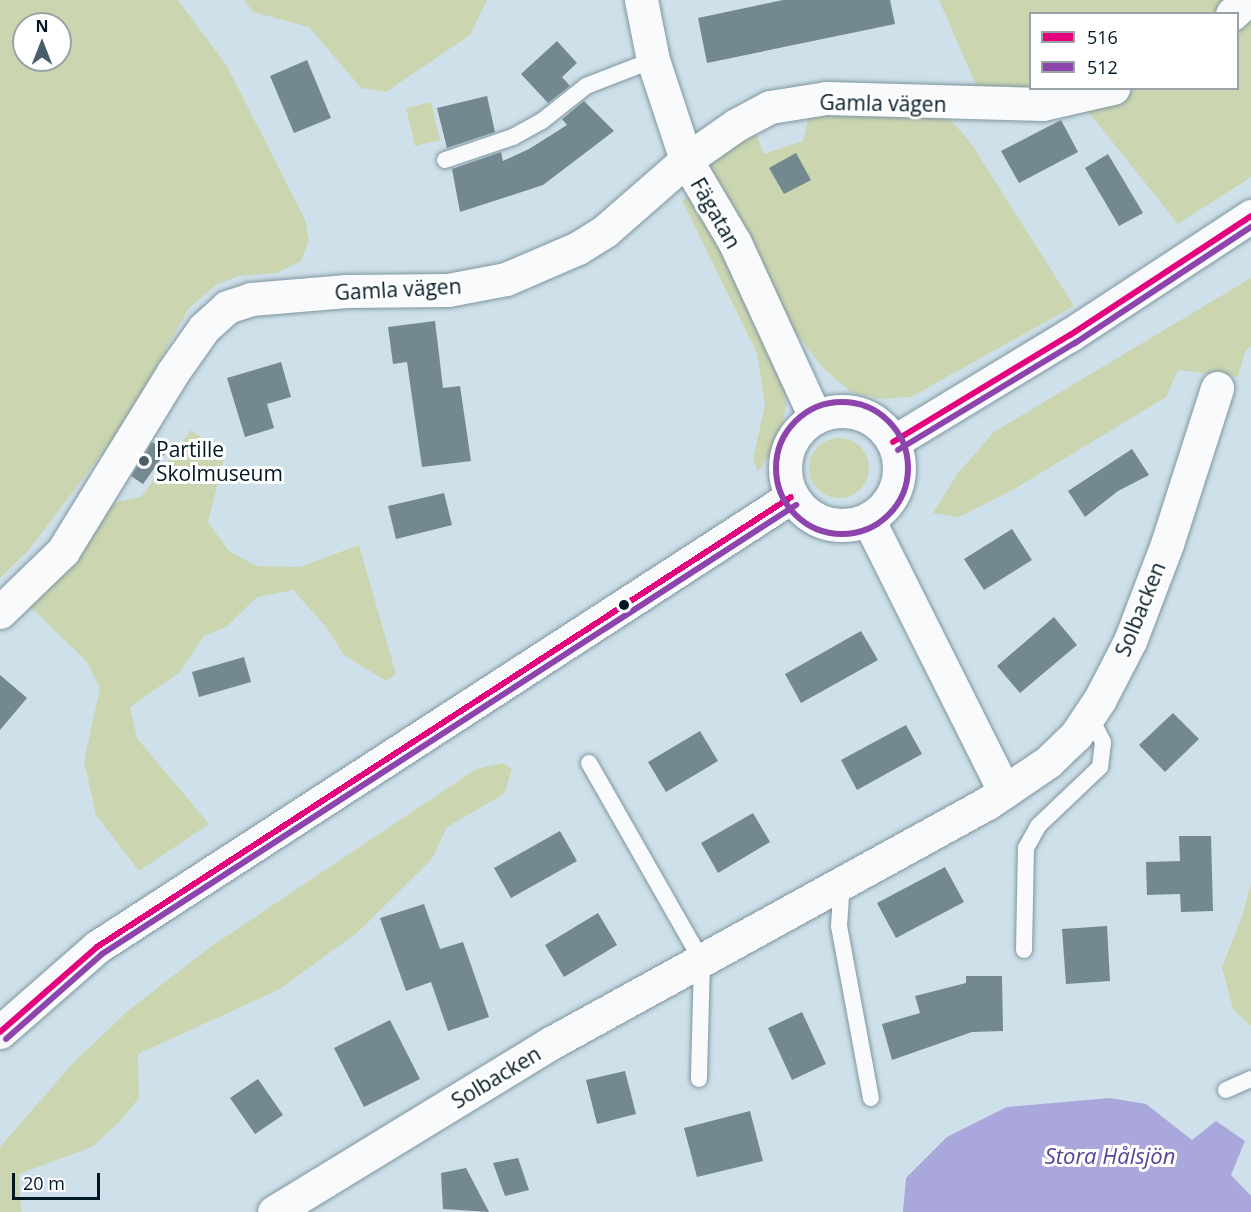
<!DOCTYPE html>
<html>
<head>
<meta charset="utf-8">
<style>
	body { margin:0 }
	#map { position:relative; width:1251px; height:1212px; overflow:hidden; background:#cee0ea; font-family:"Open Sans",sans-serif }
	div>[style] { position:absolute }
	.green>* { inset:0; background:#cbd6b1 }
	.round { border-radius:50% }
	.water>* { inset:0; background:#a9a7db }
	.building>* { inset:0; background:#74888f }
	.roads { filter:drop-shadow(0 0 2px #7f959f) drop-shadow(0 0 2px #7f959f) }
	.service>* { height:16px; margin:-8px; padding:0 8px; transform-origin:8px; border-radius:8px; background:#f8fafc }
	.minor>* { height:33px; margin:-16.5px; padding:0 16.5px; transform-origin:16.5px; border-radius:16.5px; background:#f8fafc }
	.tertiary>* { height:33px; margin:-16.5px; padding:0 16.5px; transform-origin:16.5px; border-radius:16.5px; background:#f8fafc }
	.tertiary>.ring { margin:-16.5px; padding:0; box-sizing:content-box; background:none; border:33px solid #f8fafc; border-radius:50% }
	.bus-1>* { height:6px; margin:-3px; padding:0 3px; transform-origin:3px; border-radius:3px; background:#e5007d }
	.bus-2>* { height:6px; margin:-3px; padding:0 3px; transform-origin:3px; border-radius:3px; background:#8e44ad }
	.bus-2>.ring { margin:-3px; padding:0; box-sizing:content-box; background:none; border:6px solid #8e44ad; border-radius:50% }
	.dots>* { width:16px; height:16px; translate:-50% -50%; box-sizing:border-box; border:3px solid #fff; border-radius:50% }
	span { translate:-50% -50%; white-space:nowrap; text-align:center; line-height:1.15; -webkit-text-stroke:6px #fff; paint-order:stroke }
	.street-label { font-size:21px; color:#001824 }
	.poi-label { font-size:21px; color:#001824 }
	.left { translate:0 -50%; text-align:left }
	.water-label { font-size:22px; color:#574397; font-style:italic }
	.legend { position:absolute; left:1029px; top:12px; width:210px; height:78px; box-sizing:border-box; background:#fff; border:2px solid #99a3a7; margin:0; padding:8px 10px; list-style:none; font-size:18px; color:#001824 }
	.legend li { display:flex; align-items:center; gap:12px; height:30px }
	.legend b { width:30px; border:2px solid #99a3a7 }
	.north { position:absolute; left:12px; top:12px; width:60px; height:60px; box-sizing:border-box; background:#fff; border:2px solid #99a3a7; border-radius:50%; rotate:0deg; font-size:16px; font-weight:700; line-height:24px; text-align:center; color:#001824 }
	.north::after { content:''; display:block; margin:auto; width:21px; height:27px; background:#485e69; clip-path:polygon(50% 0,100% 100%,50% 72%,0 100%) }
	.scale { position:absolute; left:12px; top:1173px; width:88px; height:27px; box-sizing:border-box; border:3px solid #001824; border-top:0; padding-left:8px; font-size:18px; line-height:21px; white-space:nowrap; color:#001824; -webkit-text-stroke:4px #fff; paint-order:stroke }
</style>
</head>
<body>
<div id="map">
	<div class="green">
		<i style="clip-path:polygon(evenodd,0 0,178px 0,227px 66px,305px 220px,309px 240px,301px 261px,277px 273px,239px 276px,216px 285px,189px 308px,123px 426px,28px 551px,0 578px,0 0,24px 24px,60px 24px,60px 60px,24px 60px,24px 24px)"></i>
		<i style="clip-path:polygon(244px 0,487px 0,470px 35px,386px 92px,361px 88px,309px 27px,253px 12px)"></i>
		<i style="clip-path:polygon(evenodd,939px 0,1251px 0,1251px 177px,1178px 224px,1087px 110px,979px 92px,939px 0,1030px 14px,1238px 14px,1238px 88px,1030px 88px,1030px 14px)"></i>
		<i style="clip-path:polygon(431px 102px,440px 140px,415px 146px,406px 108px)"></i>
		<i style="clip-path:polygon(811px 107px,928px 112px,950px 119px,971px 143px,1074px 306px,911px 397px,880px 399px,851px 392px,824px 369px,789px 324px,714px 183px,710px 163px,754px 128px,764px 154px,803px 141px)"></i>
		<i style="clip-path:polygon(688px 196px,696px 198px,785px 387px,786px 405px,779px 441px,758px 472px,753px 459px,765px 405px,757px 353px,685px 207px,682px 201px)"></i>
		<i style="clip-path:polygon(1251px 278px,1251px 347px,1246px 350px,1238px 377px,1178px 370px,1166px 397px,1016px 488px,959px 517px,933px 513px,958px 473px,994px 432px)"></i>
		<i style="clip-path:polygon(191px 430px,225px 454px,208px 522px,229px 551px,257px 566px,300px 567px,359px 545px,396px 674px,386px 681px,344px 655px,326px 627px,293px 590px,257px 597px,226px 627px,204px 636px,180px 672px,130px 707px,137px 738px,209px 824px,139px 871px,96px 815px,84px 761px,100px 688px,87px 662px,27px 603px,77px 551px,115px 502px,141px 497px)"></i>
		<i class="round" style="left:809px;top:438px;width:60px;height:60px"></i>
		<i style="clip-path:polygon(503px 763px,512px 769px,504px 794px,447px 827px,432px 859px,358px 932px,280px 989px,138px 1054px,139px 1098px,121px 1120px,92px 1147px,19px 1174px,21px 1212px,0 1212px,0 1147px,73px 1063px,129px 1010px,209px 948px,476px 769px)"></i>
		<i style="clip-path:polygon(1251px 882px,1251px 1026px,1233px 1009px,1222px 967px,1243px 914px)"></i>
	</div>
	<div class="water">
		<i style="clip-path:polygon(1110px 1098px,1146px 1104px,1192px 1140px,1216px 1121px,1245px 1141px,1231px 1175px,1251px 1196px,1251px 1212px,903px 1212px,906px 1178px,947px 1137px,1007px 1107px)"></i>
	</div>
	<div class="building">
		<i style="clip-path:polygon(783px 0,890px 0,895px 24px,707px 63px,698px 18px)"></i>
		<i style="clip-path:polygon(557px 41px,577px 63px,562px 77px,570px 86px,548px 103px,521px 74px)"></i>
		<i style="clip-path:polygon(307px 60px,331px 118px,294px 133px,270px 76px)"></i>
		<i style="clip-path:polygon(487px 96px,495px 132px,447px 148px,437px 108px)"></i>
		<i style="clip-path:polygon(584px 101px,614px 131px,543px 185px,460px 212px,452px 169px,501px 152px,503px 161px,529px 149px,567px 125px,562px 119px)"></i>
		<i style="clip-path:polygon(1061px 120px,1078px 152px,1019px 183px,1001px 151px)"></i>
		<i style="clip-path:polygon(796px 153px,811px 180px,784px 194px,769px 168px)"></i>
		<i style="clip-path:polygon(1108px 154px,1143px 213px,1119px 226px,1085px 168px)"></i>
		<i style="clip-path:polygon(435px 321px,443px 388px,460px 386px,471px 461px,422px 467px,407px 362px,393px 364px,388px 327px)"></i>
		<i style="clip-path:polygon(281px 362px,291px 397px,267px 404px,274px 428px,245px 437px,227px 378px)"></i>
		<i style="clip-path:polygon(152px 442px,166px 452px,143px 484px,131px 476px)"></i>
		<i style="clip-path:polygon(1132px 449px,1149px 475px,1118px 491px,1085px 517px,1068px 491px)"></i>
		<i style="clip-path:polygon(444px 493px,452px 525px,396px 539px,388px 506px)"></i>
		<i style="clip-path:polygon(1012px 529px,1032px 560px,984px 590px,964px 559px)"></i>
		<i style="clip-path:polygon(1054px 617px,1077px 645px,1020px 693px,997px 666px)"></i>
		<i style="clip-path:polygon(861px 631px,878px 660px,801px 703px,785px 674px)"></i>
		<i style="clip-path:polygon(244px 657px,251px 682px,199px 697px,192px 672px)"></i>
		<i style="clip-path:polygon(0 675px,27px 698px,0 730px)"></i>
		<i style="clip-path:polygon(1173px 713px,1199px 739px,1165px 772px,1139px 745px)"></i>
		<i style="clip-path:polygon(906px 725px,922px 754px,857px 790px,841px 760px)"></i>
		<i style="clip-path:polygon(700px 731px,718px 761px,666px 792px,648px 762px)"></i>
		<i style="clip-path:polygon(753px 813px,770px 842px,718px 873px,701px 843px)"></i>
		<i style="clip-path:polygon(560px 831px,577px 861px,511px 898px,494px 868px)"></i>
		<i style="clip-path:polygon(1179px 836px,1211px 836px,1213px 911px,1181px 912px,1180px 894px,1147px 895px,1146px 862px,1180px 861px)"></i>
		<i style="clip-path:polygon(945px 867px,964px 902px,896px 938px,877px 903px)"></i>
		<i style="clip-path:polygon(424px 904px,440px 949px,463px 942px,489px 1017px,448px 1031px,431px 982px,406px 991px,380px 918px)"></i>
		<i style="clip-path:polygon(598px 913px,617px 945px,564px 977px,545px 945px)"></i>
		<i style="clip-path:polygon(1107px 926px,1110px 981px,1066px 984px,1062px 929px)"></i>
		<i style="clip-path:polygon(966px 976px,1002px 976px,1003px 1031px,972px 1032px,892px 1060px,882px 1024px,920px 1013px,915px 996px,966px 983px)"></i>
		<i style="clip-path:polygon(802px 1012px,826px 1064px,792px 1080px,768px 1028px)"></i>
		<i style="clip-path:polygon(390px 1020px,420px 1079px,364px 1107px,334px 1048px)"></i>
		<i style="clip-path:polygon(625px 1071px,636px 1114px,597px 1124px,586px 1080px)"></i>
		<i style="clip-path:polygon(258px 1079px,283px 1115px,255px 1134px,230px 1098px)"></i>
		<i style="clip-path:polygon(750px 1111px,763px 1161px,697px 1177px,684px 1128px)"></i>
		<i style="clip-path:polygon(518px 1158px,529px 1190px,505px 1196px,493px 1163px)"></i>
		<i style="clip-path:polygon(466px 1168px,489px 1212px,443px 1209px,441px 1173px)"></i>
	</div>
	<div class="roads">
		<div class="service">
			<i style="left:445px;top:160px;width:72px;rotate:-18.7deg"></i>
			<i style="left:513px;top:137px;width:33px;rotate:-29deg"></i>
			<i style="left:542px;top:121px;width:56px;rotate:-38.5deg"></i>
			<i style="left:586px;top:86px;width:72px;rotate:-21.2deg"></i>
			<i style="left:589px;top:763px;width:228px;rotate:60.3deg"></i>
			<i style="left:702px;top:961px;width:118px;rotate:91.5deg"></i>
			<i style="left:842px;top:882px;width:44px;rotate:93.9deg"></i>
			<i style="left:839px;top:926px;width:175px;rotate:79.5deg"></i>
			<i style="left:1024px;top:950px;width:102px;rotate:-88.9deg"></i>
			<i style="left:1026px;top:848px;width:25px;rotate:-61deg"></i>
			<i style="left:1038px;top:826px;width:86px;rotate:-43.6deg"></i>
			<i style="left:1100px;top:767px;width:25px;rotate:-83deg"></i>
			<i style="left:1103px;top:742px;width:30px;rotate:-117deg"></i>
			<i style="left:1226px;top:1090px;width:27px;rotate:-24deg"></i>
		</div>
		<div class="minor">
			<i style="left:641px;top:0;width:61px;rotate:78.7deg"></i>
			<i style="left:653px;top:60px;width:105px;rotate:71.7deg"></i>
			<i style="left:686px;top:160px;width:96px;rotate:59.4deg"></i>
			<i style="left:735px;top:243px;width:192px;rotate:65.3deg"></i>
			<i style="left:1232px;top:14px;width:21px;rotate:-43deg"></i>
			<i style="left:868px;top:519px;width:305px;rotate:63.4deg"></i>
			<i style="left:0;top:612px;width:88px;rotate:-44.1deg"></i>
			<i style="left:63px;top:551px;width:210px;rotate:-58.4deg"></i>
			<i style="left:173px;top:372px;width:54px;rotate:-54.8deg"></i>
			<i style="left:204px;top:328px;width:31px;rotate:-42deg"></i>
			<i style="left:227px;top:307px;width:25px;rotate:-18deg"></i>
			<i style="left:251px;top:299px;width:96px;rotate:-4.8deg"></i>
			<i style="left:347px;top:291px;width:101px;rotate:-0.6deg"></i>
			<i style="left:448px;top:290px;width:59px;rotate:-10.7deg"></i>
			<i style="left:506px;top:279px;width:78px;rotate:-23.3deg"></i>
			<i style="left:578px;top:248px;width:32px;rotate:-32deg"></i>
			<i style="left:605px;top:231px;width:108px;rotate:-41.2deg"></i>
			<i style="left:686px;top:160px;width:61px;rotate:-35deg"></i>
			<i style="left:736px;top:125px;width:38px;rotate:-28deg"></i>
			<i style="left:770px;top:107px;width:57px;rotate:-9.1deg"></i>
			<i style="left:826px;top:98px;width:217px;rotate:1.6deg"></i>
			<i style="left:1043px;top:104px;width:72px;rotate:-12.9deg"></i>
			<i style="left:274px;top:1212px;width:322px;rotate:-31.4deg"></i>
			<i style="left:549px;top:1044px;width:499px;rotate:-28.8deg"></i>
			<i style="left:986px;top:804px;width:75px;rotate:-34.1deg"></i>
			<i style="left:1048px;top:762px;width:39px;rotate:-44deg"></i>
			<i style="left:1076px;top:735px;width:43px;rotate:-56.3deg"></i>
			<i style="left:1100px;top:699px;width:65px;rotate:-62.7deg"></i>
			<i style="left:1130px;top:641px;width:104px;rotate:-69.1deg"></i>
			<i style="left:1167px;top:544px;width:164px;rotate:-72.2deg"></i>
		</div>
		<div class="tertiary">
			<i class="ring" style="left:785px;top:411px;width:81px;height:81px"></i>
			<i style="left:893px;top:442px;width:207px;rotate:-31.2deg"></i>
			<i style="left:1070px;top:335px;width:217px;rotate:-33.3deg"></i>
			<i style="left:0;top:1032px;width:129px;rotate:-41.2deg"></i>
			<i style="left:97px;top:947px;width:827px;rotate:-32.96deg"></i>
		</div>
	</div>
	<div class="bus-1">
		<i style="left:893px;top:442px;width:207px;rotate:-31.2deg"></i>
		<i style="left:1070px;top:335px;width:217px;rotate:-33.3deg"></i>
		<i style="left:0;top:1032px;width:129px;rotate:-41.2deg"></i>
		<i style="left:97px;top:947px;width:827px;rotate:-32.96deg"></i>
	</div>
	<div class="bus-2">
		<i class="ring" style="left:776px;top:402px;width:126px;height:126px"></i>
		<i style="left:898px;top:450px;width:207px;rotate:-31.2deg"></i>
		<i style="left:1075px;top:343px;width:211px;rotate:-33.4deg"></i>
		<i style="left:6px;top:1039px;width:128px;rotate:-41.5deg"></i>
		<i style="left:102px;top:954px;width:827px;rotate:-32.9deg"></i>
	</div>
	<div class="dots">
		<i style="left:144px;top:461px;background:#485e69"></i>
		<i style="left:624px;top:605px;background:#001824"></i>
	</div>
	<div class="street-label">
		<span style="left:883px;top:103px;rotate:1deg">Gamla vägen</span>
		<span style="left:716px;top:213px;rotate:60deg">Fägatan</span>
		<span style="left:398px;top:289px;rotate:-3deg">Gamla vägen</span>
		<span style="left:1140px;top:609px;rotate:-68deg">Solbacken</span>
		<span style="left:496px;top:1077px;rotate:-31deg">Solbacken</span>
	</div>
	<div class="poi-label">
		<span class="left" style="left:156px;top:461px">Partille<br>Skolmuseum</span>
	</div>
	<div class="water-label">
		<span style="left:1110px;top:1156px">Stora Hålsjön</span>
	</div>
	<ul class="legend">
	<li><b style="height:8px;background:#e5007d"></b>516</li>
	<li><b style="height:8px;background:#8e44ad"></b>512</li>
	</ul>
	<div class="north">N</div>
	<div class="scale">20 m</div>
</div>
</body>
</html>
